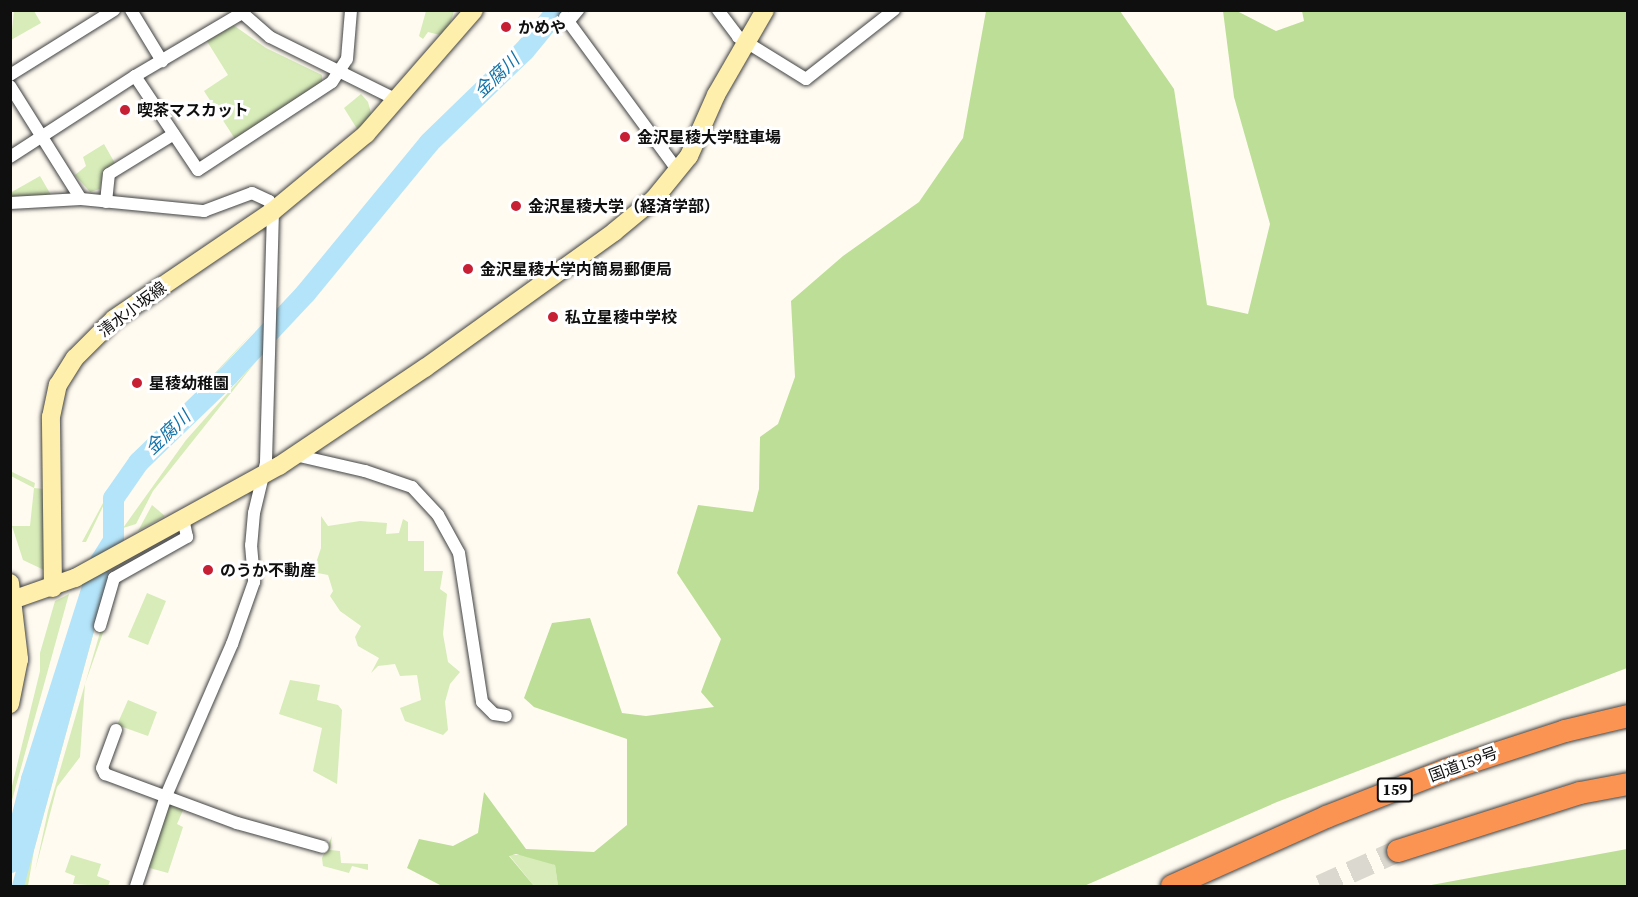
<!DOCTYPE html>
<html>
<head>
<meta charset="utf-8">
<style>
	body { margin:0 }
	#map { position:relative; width:1638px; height:897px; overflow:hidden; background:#fffbf1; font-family:"Source Serif 4","Noto Sans JP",serif }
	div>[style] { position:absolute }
	.green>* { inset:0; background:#d7ecb8 }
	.forest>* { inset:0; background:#bcde96 }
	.canal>* { height:12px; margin:-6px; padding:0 6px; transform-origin:6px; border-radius:6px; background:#b3e4f9 }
	.river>* { height:21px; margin:-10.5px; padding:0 10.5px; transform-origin:10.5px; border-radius:10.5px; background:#b3e4f9 }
	.highway-tunnel>* { height:22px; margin-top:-11px; transform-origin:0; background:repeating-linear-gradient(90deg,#dbd8cf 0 22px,transparent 0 33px) }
	.roads { filter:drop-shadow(0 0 2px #424242) drop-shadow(0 0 2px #424242) }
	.street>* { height:12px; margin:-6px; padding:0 6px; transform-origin:6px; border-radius:6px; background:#fff }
	.secondary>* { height:18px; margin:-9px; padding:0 9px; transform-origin:9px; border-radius:9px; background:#ffefac }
	.highway>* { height:22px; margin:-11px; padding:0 11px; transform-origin:11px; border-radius:11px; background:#fb9353 }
	.dots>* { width:16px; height:16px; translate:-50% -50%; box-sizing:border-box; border:3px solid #fff; border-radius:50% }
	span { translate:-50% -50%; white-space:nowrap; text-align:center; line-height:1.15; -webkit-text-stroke:6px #fff; paint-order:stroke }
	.shield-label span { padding:2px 4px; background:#fff; border:2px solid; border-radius:4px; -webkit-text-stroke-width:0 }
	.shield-label { font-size:15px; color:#0f0f0f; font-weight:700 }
	.poi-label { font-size:16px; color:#0f0f0f; font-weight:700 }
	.left { translate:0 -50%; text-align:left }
	.street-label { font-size:16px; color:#0f0f0f }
	.water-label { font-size:18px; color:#1172a8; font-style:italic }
	.frame { position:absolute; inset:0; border:12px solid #0f0f0f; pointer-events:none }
</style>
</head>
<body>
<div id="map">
	<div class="green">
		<i style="clip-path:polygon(14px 10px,34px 11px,41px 23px,11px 40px)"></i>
		<i style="clip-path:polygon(426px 11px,454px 11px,450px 24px,440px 35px,428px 32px,423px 39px,419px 36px)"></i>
		<i style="clip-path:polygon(229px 22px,266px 48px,322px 75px,322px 82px,235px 139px,204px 91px,228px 75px,205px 38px)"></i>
		<i style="clip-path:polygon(361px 94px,368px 102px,372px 117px,359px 132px,344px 108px)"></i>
		<i style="clip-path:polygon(104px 144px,116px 165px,103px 174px,100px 189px,90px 192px,75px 175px,86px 166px,83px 157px)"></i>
		<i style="clip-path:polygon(40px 176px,51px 195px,11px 197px,10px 193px)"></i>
		<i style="clip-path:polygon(257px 328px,123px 477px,107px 498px,86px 542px,82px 542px,116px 479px)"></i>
		<i style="clip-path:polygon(258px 359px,153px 491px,136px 524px,123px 528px,186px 440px)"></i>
		<i style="clip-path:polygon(10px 471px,35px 483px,34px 488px,44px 489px,44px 570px,23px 560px,12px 526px,30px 526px,34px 488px,11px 476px)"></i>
		<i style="clip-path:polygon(152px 505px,165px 516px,138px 531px)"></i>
		<i style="clip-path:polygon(321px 516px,328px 526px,360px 521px,387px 523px,386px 534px,399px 533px,403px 519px,408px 522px,408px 541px,424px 541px,424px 571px,443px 571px,440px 589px,447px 594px,443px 634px,448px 662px,460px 672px,450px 684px,445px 702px,448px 730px,443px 735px,405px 721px,400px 708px,421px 700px,417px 675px,400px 676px,395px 664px,378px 666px,371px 673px,379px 658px,358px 646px,355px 637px,361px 626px,340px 611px,330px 596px,333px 591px,328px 575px,313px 572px,321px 548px)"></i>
		<i style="clip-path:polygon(110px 573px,34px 850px,28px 886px,21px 886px,104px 575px)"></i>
		<i style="clip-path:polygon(147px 593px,166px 601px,148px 645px,128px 637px)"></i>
		<i style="clip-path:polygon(69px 594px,48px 670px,11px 804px,11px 790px,40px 671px,40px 653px,55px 601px)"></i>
		<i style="clip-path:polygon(101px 629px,104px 630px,85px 684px,80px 757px,57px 787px,35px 871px,48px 811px)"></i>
		<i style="clip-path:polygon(290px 680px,320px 685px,317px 700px,338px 705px,342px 710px,337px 784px,313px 771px,322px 728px,279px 714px)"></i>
		<i style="clip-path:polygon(128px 700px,157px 712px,148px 736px,117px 725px)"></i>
		<i style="clip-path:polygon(172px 803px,184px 808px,177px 824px,183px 827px,168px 873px,146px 867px,167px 805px)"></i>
		<i style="clip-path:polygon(332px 836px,330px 850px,340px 851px,341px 863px,368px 864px,368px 870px,352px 866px,349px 873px,323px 866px,322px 858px)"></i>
		<i style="clip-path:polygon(71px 855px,101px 864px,97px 876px,110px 881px,108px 886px,73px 884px,75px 876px,65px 872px)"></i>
		<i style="clip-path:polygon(509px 855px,531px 855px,555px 865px,558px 886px,534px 886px)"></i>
	</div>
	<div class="forest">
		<i style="clip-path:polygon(986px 11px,1120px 11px,1174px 89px,1207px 305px,1248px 314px,1270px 224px,1234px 97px,1223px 11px,1237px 11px,1276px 31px,1304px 21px,1302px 11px,1627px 11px,1627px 668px,1277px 802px,1084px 886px,558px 886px,555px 865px,516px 854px,509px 856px,534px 886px,442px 886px,407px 868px,419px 839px,453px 846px,478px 833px,484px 792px,526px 849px,594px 852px,627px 825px,627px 739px,534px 707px,524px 698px,552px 623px,590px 618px,622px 713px,646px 716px,714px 707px,701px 692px,721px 639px,677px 573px,698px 505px,753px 512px,759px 489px,760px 437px,778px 424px,795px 377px,791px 301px,843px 256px,919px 202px,963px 138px)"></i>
		<i style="clip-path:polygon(1627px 849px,1627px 886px,1426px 886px)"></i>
	</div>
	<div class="canal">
		<i style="left:18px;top:886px;width:321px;rotate:-74.7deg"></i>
		<i style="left:103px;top:576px;width:15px;rotate:-101deg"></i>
	</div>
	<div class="river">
		<i style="left:10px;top:862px;width:86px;rotate:-75.8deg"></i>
		<i style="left:31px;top:779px;width:229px;rotate:-72.4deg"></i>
		<i style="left:100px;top:561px;width:25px;rotate:-58deg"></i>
		<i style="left:113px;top:540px;width:42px;rotate:-90deg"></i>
		<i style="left:113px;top:498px;width:44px;rotate:-55.2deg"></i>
		<i style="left:138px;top:462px;width:125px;rotate:-44deg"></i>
		<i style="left:228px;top:375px;width:112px;rotate:-46.8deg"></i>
		<i style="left:305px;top:293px;width:195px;rotate:-50.6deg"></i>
		<i style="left:429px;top:142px;width:132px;rotate:-44.1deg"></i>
		<i style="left:524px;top:50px;width:52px;rotate:-50.5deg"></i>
	</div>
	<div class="highway-tunnel">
		<i style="left:1320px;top:886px;width:85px;rotate:-24.2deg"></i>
	</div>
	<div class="roads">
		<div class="street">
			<i style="left:131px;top:10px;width:60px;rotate:58.7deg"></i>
			<i style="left:239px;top:10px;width:41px;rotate:41.1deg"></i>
			<i style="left:270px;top:37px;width:142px;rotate:26.4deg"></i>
			<i style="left:718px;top:10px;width:34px;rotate:53deg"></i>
			<i style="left:738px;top:37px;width:80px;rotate:31.7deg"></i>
			<i style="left:806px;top:79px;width:112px;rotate:-38.1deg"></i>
			<i style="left:565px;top:17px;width:191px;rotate:53.7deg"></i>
			<i style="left:568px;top:22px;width:16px;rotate:-50deg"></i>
			<i style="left:10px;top:75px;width:123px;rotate:-32deg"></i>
			<i style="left:135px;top:76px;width:113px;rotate:56.2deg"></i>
			<i style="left:198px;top:170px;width:160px;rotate:-33.3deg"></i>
			<i style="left:332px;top:82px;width:27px;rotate:-57deg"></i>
			<i style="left:347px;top:59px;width:49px;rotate:-85.3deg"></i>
			<i style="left:10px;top:86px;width:133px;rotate:57.9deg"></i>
			<i style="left:10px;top:157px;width:149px;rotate:-32.9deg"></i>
			<i style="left:135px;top:76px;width:124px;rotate:-30.5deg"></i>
			<i style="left:106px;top:202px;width:28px;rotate:-84deg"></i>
			<i style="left:109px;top:174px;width:76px;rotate:-31.6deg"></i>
			<i style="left:10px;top:203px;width:71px;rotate:-3.2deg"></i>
			<i style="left:81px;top:199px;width:124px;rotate:5.6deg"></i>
			<i style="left:204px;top:211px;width:51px;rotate:-20.6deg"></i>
			<i style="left:252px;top:193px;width:19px;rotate:25deg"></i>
			<i style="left:269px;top:201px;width:11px;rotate:68deg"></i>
			<i style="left:273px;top:211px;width:252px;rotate:91.6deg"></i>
			<i style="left:266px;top:463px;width:51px;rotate:103.5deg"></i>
			<i style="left:254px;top:513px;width:32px;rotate:95deg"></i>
			<i style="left:251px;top:545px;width:37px;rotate:85deg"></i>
			<i style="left:254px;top:582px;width:66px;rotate:109.5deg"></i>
			<i style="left:232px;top:644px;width:166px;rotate:113.5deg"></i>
			<i style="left:166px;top:796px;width:95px;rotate:108.4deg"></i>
			<i style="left:295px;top:455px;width:72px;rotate:12.9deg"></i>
			<i style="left:365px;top:471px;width:50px;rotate:18.8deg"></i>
			<i style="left:412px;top:487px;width:38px;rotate:47deg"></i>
			<i style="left:438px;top:515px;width:43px;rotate:61.1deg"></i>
			<i style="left:459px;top:553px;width:151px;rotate:81.2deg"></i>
			<i style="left:482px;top:702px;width:17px;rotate:45deg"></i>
			<i style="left:494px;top:714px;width:12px;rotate:9deg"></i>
			<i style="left:100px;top:626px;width:50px;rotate:-73.7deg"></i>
			<i style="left:114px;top:578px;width:84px;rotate:-29.3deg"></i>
			<i style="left:187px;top:537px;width:19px;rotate:-102deg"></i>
			<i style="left:116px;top:730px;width:40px;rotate:110.2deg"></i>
			<i style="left:102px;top:768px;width:7px;rotate:63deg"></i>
			<i style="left:105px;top:774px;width:141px;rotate:20.4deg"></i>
			<i style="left:237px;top:823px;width:89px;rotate:15.6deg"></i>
		</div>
		<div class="secondary">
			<i style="left:10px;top:583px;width:77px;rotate:83.2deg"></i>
			<i style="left:19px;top:659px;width:46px;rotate:101.3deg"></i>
			<i style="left:53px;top:588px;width:171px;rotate:-90.7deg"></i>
			<i style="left:51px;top:417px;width:33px;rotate:-78deg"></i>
			<i style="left:58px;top:385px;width:32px;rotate:-58deg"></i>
			<i style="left:75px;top:358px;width:55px;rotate:-45deg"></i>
			<i style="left:114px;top:319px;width:192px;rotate:-34.2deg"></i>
			<i style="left:273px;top:211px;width:121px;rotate:-39.6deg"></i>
			<i style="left:366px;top:134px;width:164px;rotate:-48.9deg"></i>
			<i style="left:15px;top:599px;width:64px;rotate:-19.3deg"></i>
			<i style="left:75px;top:578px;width:233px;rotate:-28.8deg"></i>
			<i style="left:279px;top:466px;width:176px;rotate:-33.9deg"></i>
			<i style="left:425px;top:368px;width:233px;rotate:-35.7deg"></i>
			<i style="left:614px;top:232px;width:52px;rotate:-39.5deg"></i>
			<i style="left:654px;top:199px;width:55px;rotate:-50.9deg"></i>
			<i style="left:689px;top:156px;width:67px;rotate:-66.1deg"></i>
			<i style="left:716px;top:95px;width:98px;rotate:-60deg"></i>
		</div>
		<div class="highway">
			<i style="left:1398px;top:851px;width:191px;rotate:-17.7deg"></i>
			<i style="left:1580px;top:793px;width:49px;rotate:-10.6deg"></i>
			<i style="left:1172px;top:886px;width:169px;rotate:-24.1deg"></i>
			<i style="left:1326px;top:817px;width:129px;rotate:-21.4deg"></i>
			<i style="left:1446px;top:770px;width:125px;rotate:-18.1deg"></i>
			<i style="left:1565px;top:731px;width:65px;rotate:-13.4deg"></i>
		</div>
	</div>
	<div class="dots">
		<i style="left:506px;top:27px;background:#c71f34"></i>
		<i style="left:125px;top:110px;background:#c71f34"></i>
		<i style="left:625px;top:137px;background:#c71f34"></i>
		<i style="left:516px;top:206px;background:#c71f34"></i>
		<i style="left:468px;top:269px;background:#c71f34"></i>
		<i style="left:553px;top:317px;background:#c71f34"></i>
		<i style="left:137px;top:383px;background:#c71f34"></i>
		<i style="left:208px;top:570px;background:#c71f34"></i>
	</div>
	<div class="shield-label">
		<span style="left:1395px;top:790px">159</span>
	</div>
	<div class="poi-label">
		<span class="left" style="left:518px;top:27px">かめや</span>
		<span class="left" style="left:137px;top:110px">喫茶マスカット</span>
		<span class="left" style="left:637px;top:137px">金沢星稜大学駐車場</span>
		<span class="left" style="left:528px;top:206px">金沢星稜大学（経済学部）</span>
		<span class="left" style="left:480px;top:269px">金沢星稜大学内簡易郵便局</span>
		<span class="left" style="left:565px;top:317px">私立星稜中学校</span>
		<span class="left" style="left:149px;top:383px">星稜幼稚園</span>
		<span class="left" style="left:220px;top:570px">のうか不動産</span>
	</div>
	<div class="street-label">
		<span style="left:132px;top:309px;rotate:-37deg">清水小坂線</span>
		<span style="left:1463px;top:764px;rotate:-20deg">国道159号</span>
	</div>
	<div class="water-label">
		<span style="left:497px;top:76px;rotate:-44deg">金腐川</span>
		<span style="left:168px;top:433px;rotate:-44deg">金腐川</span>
	</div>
	<div class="frame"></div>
</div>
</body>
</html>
